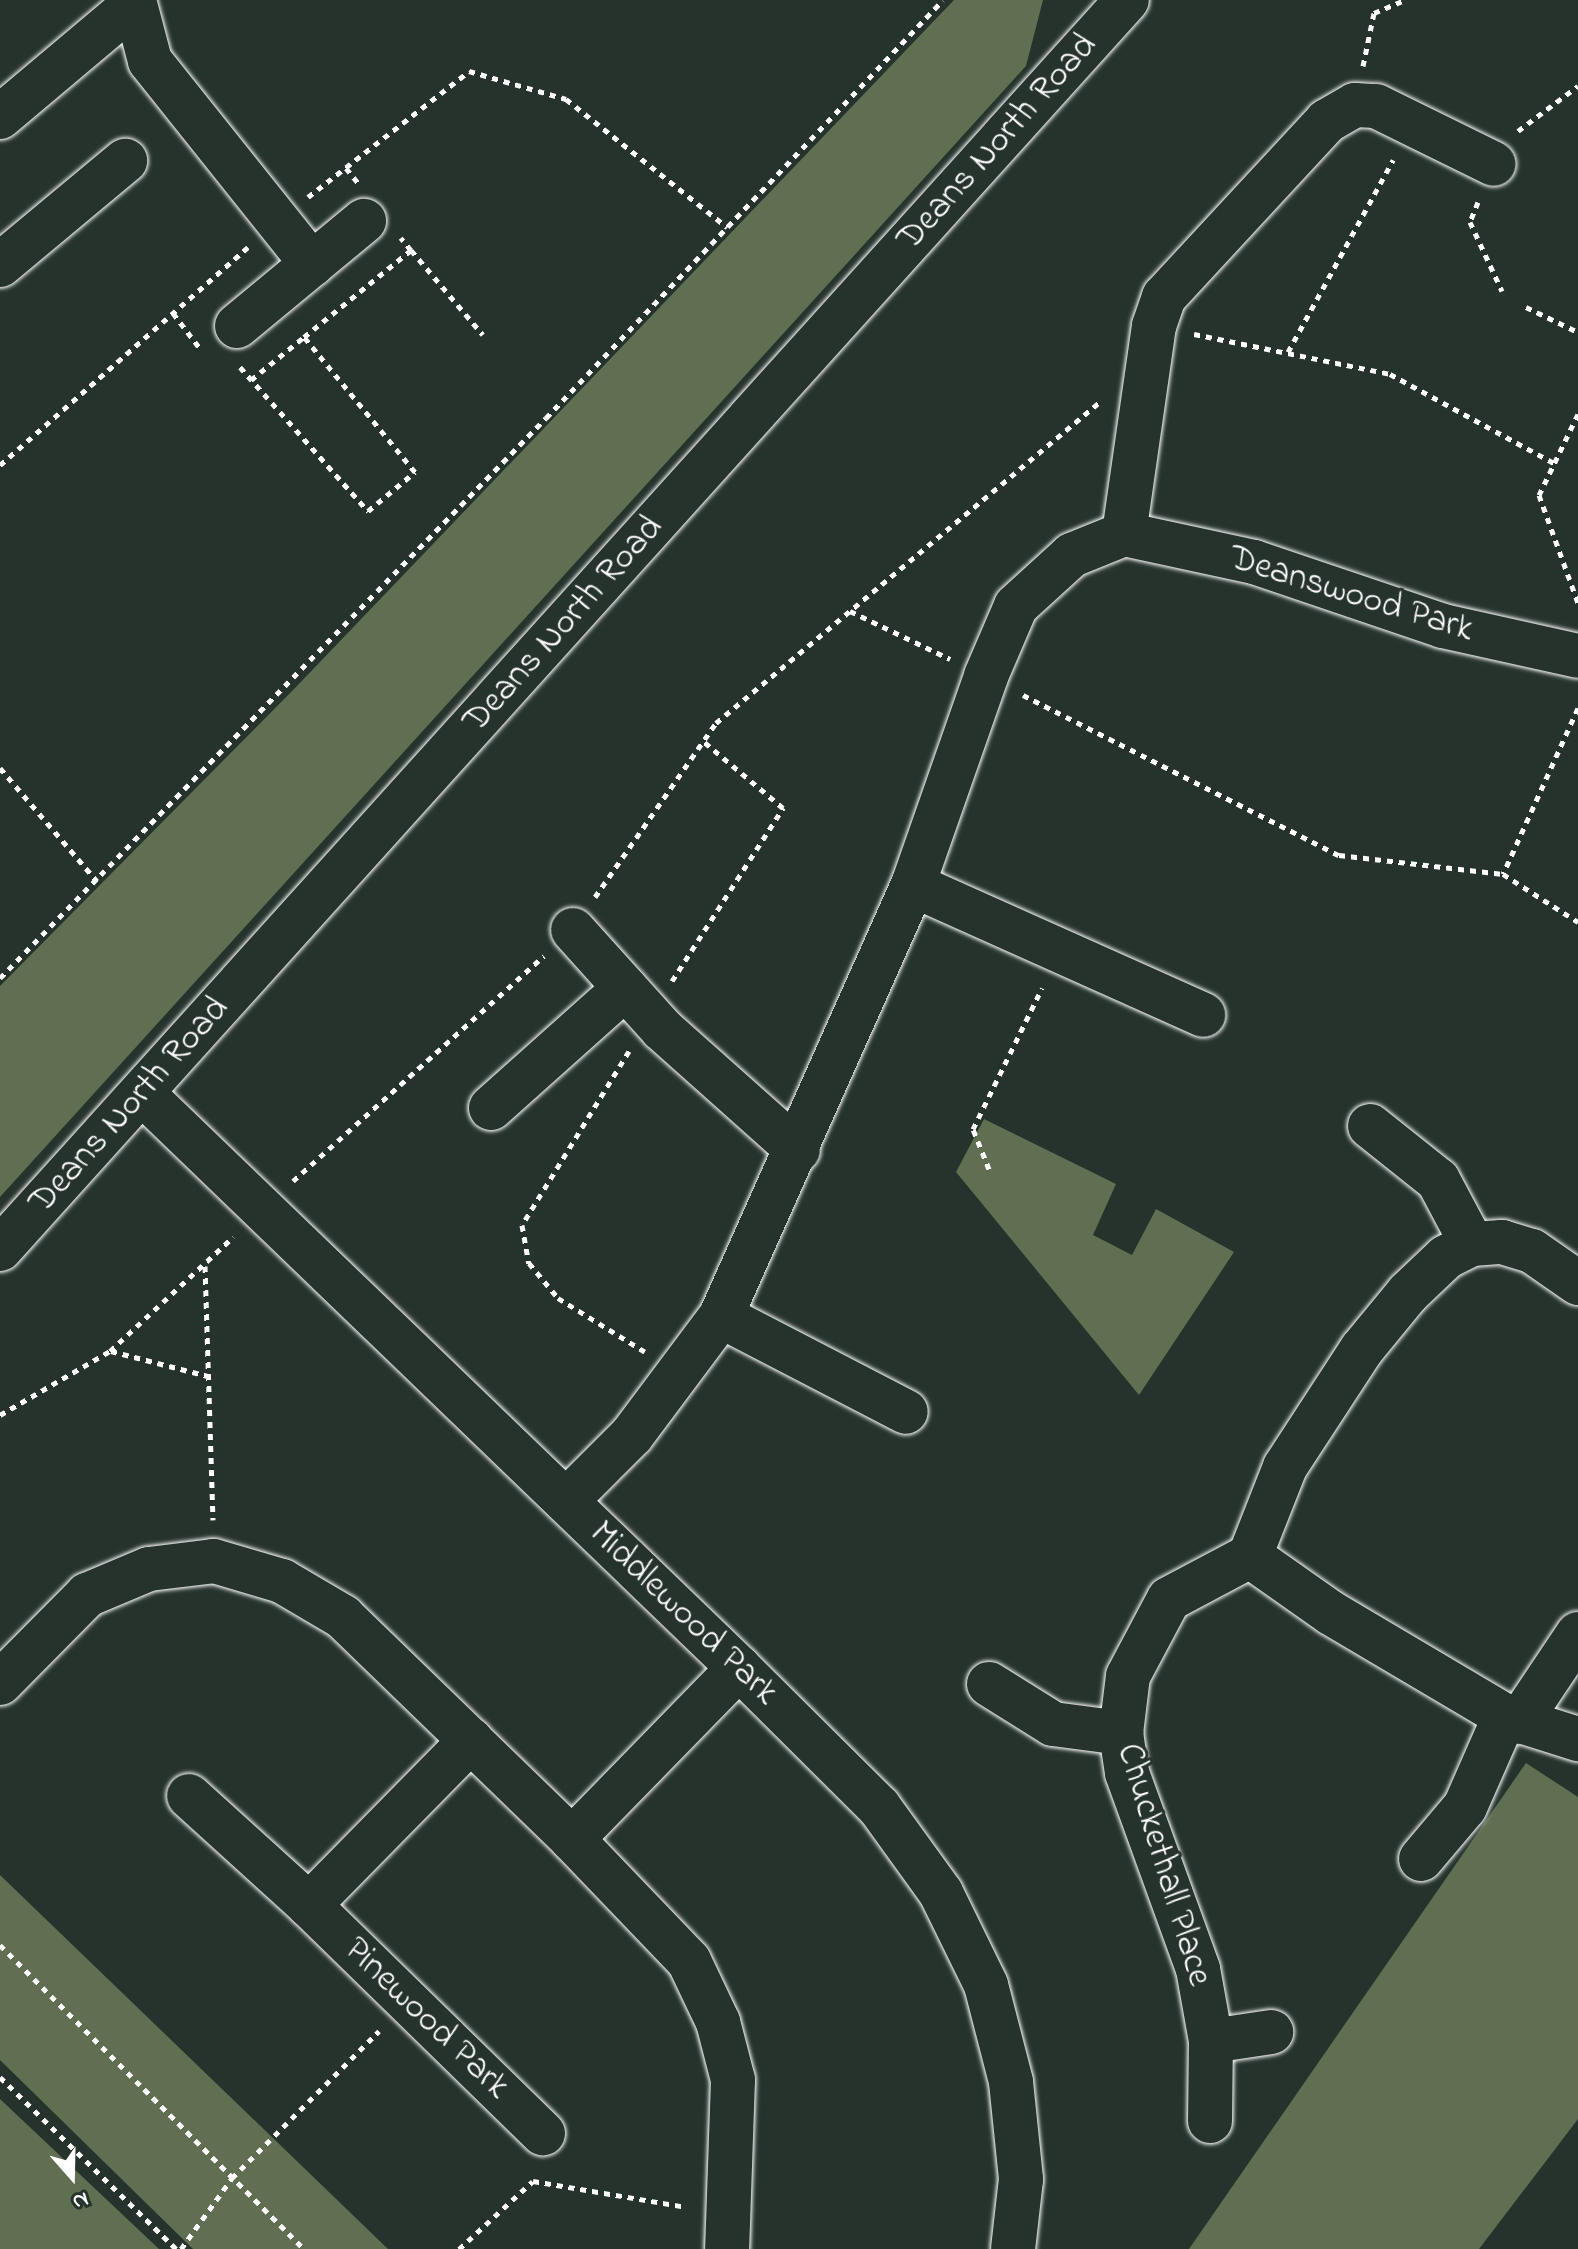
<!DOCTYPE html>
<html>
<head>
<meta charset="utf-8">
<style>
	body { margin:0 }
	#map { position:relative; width:1578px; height:2249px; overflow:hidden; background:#26332d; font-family:"Indie Flower",sans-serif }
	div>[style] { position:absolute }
	.green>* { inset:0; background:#606f51 }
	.path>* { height:5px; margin-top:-2.5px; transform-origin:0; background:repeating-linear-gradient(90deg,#fff 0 6px,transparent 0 12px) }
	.roads { filter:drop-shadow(0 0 2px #fff) drop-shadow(0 0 2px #fff) }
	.minor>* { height:44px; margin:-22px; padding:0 22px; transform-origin:22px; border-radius:22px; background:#26332d }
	span { translate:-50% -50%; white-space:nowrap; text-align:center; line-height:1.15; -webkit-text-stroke:6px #26332d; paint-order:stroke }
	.street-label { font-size:36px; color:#fff }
	.north { position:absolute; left:32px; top:2137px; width:80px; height:80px; -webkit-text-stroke:6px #26332d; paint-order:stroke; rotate:160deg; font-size:22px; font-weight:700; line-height:32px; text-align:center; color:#fff }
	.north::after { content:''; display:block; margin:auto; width:28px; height:36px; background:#fff; clip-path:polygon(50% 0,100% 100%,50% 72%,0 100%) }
</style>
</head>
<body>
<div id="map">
	<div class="green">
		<i style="clip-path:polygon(954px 0,1043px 0,1026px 66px,0 1197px,0 986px,296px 687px)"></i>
		<i style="clip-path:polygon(984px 1119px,1116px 1184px,1093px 1235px,1132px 1255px,1156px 1209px,1234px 1252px,1139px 1395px,956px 1172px)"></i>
		<i style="clip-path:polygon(1526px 1763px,1578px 1797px,1578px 2119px,1479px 2249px,1189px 2249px)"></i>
		<i style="clip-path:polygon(0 1875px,388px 2249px,193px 2249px,0 2060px)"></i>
		<i style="clip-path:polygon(0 2099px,159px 2249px,0 2249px)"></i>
	</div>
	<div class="path">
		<i style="left:1363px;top:66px;width:54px;rotate:-78.3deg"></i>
		<i style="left:1374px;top:13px;width:33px;rotate:-23deg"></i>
		<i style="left:1518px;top:131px;width:75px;rotate:-36.9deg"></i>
		<i style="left:346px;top:168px;width:19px;rotate:51deg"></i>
		<i style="left:308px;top:197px;width:204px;rotate:-38deg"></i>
		<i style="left:469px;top:71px;width:101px;rotate:16.1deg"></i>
		<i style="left:566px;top:99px;width:206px;rotate:38.5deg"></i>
		<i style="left:1478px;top:202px;width:22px;rotate:112deg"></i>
		<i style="left:1470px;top:222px;width:76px;rotate:65.1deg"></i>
		<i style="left:411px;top:250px;width:111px;rotate:49.7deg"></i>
		<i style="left:1526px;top:307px;width:58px;rotate:25.7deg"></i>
		<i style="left:173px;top:313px;width:43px;rotate:52.6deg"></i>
		<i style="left:1194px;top:334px;width:200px;rotate:11.5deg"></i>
		<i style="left:1390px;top:374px;width:187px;rotate:28.5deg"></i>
		<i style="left:1288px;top:352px;width:219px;rotate:-61.3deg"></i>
		<i style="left:240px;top:367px;width:193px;rotate:48.4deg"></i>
		<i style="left:368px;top:511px;width:61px;rotate:-39.7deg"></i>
		<i style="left:415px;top:472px;width:175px;rotate:-129.4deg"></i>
		<i style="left:304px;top:337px;width:138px;rotate:-39.1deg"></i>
		<i style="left:411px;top:250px;width:16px;rotate:-130deg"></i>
		<i style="left:251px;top:380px;width:68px;rotate:-39.1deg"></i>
		<i style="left:1578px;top:414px;width:90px;rotate:115.7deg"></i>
		<i style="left:1539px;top:495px;width:115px;rotate:70.1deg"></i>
		<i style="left:0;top:465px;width:330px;rotate:-41.3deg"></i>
		<i style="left:850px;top:611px;width:111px;rotate:25.6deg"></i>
		<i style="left:1023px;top:695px;width:354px;rotate:26.9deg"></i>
		<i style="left:1339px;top:855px;width:165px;rotate:6.6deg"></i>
		<i style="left:1578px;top:708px;width:182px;rotate:114.3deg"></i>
		<i style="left:1503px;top:874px;width:89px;rotate:32.6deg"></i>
		<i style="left:0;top:768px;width:149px;rotate:49.4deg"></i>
		<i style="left:595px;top:897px;width:212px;rotate:-55.2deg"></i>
		<i style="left:716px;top:723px;width:502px;rotate:-39.91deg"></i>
		<i style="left:0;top:978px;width:782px;rotate:-45.73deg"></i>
		<i style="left:546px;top:418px;width:576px;rotate:-46.48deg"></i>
		<i style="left:672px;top:981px;width:206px;rotate:-57.3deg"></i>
		<i style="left:783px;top:808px;width:106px;rotate:-140deg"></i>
		<i style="left:629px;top:1051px;width:204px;rotate:121.6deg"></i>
		<i style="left:522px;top:1225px;width:39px;rotate:80deg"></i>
		<i style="left:529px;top:1263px;width:45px;rotate:50.4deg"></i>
		<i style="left:558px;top:1298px;width:102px;rotate:31.8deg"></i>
		<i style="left:989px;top:1169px;width:43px;rotate:-111.8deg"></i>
		<i style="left:973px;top:1129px;width:157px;rotate:-63.9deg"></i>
		<i style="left:293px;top:1181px;width:337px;rotate:-41.9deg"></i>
		<i style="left:205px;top:1266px;width:254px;rotate:88.2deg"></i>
		<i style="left:111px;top:1351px;width:100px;rotate:14.5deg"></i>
		<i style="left:0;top:1415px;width:127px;rotate:-30.2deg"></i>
		<i style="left:110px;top:1351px;width:168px;rotate:-42.8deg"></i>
		<i style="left:0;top:1945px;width:430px;rotate:45deg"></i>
		<i style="left:0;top:2077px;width:246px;rotate:44.3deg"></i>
		<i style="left:181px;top:2249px;width:87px;rotate:-54.3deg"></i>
		<i style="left:232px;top:2178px;width:208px;rotate:-45deg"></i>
		<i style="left:459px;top:2249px;width:100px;rotate:-42.6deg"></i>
		<i style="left:533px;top:2181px;width:155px;rotate:9.6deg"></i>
	</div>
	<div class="roads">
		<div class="minor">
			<i style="left:134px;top:0;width:63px;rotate:75.3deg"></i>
			<i style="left:150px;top:61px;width:260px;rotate:51.4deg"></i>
			<i style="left:0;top:117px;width:175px;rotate:-40.1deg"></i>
			<i style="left:0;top:265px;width:163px;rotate:-39.8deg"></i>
			<i style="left:237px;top:326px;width:165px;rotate:-39.6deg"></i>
			<i style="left:1124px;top:534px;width:210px;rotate:-81.8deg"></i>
			<i style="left:1154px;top:326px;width:31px;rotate:-71deg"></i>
			<i style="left:1164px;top:297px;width:240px;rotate:-47.2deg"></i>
			<i style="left:1327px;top:121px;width:32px;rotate:-30deg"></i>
			<i style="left:1355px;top:105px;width:21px;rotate:3deg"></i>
			<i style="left:1376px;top:106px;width:131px;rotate:26.2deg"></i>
			<i style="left:913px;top:885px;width:318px;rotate:24.1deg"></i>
			<i style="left:573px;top:930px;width:133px;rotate:48deg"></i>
			<i style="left:662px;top:1029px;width:182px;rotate:41.7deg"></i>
			<i style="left:142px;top:1093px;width:829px;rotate:43.92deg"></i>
			<i style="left:739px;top:1668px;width:197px;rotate:44.8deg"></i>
			<i style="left:879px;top:1807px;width:106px;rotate:54.2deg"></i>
			<i style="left:941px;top:1893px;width:102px;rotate:63.9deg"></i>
			<i style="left:986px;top:1985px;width:100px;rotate:75.5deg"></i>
			<i style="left:1011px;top:2082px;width:98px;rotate:84.1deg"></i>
			<i style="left:1021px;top:2179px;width:70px;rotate:96.5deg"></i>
			<i style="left:491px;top:1108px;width:180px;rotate:-41.8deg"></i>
			<i style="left:1370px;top:1126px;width:87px;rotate:38.5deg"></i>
			<i style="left:1438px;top:1180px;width:72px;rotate:62deg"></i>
			<i style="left:0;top:1249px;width:1682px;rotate:-47.94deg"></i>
			<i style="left:721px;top:1316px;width:208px;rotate:27.4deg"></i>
			<i style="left:566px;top:1501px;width:93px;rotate:-45deg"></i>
			<i style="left:632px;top:1435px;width:149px;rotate:-53.2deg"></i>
			<i style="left:721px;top:1316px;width:472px;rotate:-66deg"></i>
			<i style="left:913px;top:885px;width:221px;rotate:-70.7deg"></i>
			<i style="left:986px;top:676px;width:76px;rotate:-66.8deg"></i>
			<i style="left:1016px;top:606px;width:76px;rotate:-42.3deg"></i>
			<i style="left:1072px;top:555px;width:56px;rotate:-22deg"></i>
			<i style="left:1124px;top:534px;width:133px;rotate:12.2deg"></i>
			<i style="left:1254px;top:562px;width:200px;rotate:18.7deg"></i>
			<i style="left:1443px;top:626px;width:138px;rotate:12.5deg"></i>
			<i style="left:1250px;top:1556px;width:96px;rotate:-68.5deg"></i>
			<i style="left:1285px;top:1467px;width:141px;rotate:-56.9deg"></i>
			<i style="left:1362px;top:1349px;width:72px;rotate:-50.6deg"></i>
			<i style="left:1408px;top:1293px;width:52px;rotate:-43.5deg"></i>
			<i style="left:1446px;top:1257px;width:29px;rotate:-27deg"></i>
			<i style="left:1472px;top:1244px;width:30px;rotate:-4deg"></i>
			<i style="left:1502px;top:1242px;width:31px;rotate:17deg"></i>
			<i style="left:1532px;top:1251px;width:56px;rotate:34.8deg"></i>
			<i style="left:0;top:1683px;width:124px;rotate:-45.3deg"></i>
			<i style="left:87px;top:1595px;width:67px;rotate:-22.8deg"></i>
			<i style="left:149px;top:1569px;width:65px;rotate:-7deg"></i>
			<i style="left:214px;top:1561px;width:71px;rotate:16.4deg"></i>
			<i style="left:282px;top:1581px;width:71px;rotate:30.5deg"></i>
			<i style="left:343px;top:1617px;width:319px;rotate:44.1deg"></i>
			<i style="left:572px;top:1839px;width:169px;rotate:46.2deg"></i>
			<i style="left:689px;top:1961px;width:68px;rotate:64.6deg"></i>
			<i style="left:718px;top:2022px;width:60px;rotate:75.5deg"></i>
			<i style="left:733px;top:2080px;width:169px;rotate:92deg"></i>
			<i style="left:989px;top:1684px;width:75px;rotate:32deg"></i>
			<i style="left:1053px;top:1724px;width:69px;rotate:7.5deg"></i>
			<i style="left:1519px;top:1722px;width:106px;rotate:-56.2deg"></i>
			<i style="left:189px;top:1796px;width:162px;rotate:42.2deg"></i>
			<i style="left:309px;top:1905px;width:327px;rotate:44.3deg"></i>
			<i style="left:572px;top:1839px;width:239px;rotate:-45.7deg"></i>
			<i style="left:1421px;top:1859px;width:68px;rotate:-49.8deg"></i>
			<i style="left:1465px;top:1807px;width:99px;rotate:-66.3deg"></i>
			<i style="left:309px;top:1905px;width:231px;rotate:-45.5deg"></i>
			<i style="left:1211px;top:2041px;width:61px;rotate:-8.5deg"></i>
			<i style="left:1210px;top:2121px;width:80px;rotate:-89.3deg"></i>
			<i style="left:1211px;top:2041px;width:73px;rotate:-100.2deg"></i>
			<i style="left:1198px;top:1969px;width:208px;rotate:-109.9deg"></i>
			<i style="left:1127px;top:1773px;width:40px;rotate:-98.5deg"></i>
			<i style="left:1121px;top:1733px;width:57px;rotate:-83deg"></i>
			<i style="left:1128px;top:1676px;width:87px;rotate:-62deg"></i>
			<i style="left:1169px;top:1599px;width:92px;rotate:-28deg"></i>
			<i style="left:1250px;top:1556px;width:99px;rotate:35.1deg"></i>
			<i style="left:1331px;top:1613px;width:202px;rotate:30.6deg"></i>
			<i style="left:1505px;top:1716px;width:77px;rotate:17.5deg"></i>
		</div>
	</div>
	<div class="street-label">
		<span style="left:998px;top:143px;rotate:-48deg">Deans North Road</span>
		<span style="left:1351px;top:595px;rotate:17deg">Deanswood Park</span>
		<span style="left:564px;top:625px;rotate:-48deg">Deans North Road</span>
		<span style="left:130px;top:1106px;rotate:-48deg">Deans North Road</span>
		<span style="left:683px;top:1614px;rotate:44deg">Middlewood Park</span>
		<span style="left:1163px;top:1865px;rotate:73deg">Chuckethall Place</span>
		<span style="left:426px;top:2019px;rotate:44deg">Pinewood Park</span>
	</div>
	<div class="north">N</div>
</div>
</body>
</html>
